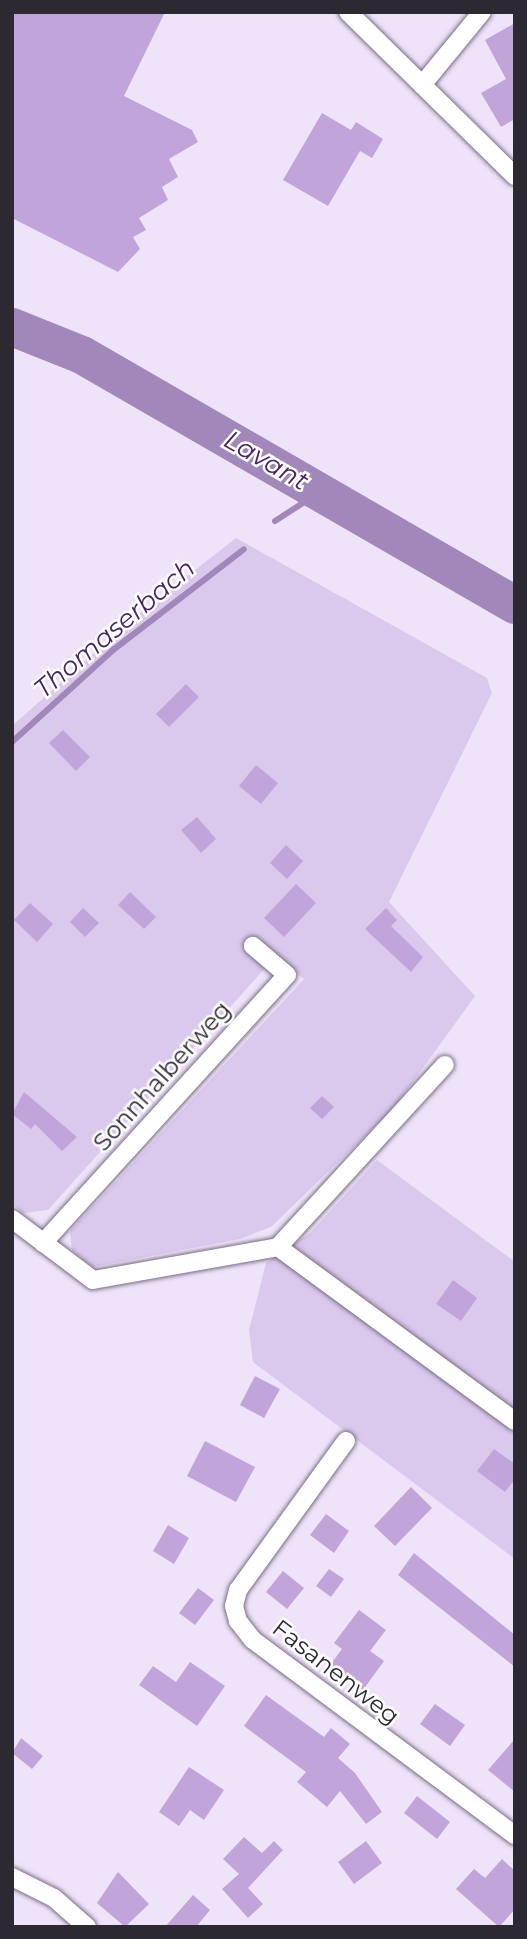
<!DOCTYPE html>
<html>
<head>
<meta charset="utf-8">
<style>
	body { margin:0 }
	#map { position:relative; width:527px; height:1939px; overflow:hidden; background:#efe3fa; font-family:Montserrat,sans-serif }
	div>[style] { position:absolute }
	.green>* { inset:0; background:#dbc8ed }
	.stream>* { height:6px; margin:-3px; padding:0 3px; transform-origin:3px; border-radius:3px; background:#a287ba }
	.river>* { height:38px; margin:-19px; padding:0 19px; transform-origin:19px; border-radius:19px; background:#a287ba }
	.building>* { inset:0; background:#c1a5da }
	.roads { filter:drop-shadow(0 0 2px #796e83) drop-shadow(0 0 2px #796e83) }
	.minor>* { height:18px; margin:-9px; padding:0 9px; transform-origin:9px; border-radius:9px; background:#fff }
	span { translate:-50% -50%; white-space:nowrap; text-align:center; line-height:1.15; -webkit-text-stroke:5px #fff; paint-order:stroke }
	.street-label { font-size:24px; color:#2d2932 }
	.water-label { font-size:26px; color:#482463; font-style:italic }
	.frame { position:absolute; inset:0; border:14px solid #2d2932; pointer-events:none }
</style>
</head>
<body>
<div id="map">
	<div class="green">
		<i style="clip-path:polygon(236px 538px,487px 678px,492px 693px,389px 902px,475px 996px,394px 1108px,271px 1227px,240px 1239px,93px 1267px,72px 1251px,70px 1231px,304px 979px,275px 957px,48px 1210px,23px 1213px,12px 1204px,12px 726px,131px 620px)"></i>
		<i style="clip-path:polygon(377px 1160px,515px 1262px,515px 1559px,253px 1362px,249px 1330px,266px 1263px,310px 1233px)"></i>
	</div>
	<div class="stream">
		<i style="left:275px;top:521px;width:54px;rotate:-32.8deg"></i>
		<i style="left:12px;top:742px;width:137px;rotate:-42.3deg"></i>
		<i style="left:113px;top:650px;width:165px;rotate:-37.6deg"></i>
	</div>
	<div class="river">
		<i style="left:12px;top:327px;width:75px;rotate:21.8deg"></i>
		<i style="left:82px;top:355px;width:500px;rotate:30deg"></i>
	</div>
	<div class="building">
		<i style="clip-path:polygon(12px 12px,165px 12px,124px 96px,192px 130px,198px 142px,169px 159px,178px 177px,162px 187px,168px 200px,139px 218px,146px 230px,133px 237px,140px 249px,118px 272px,12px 218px)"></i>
		<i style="clip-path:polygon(515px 23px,515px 119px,501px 127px,481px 93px,506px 79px,485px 40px)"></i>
		<i style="clip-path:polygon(322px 113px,351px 130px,356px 122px,383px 139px,372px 158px,360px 151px,328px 206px,283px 180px)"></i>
		<i style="clip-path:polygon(186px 684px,199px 697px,169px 727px,156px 714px)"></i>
		<i style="clip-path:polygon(63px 730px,90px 757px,76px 771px,49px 743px)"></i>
		<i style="clip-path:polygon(256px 765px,278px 783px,261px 804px,239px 786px)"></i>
		<i style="clip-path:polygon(197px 817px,216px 839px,201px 853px,181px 830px)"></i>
		<i style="clip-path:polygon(286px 845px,303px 861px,287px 879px,270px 863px)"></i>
		<i style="clip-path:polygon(296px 884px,316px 903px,284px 937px,264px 918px)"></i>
		<i style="clip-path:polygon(130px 892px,156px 917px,144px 929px,118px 905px)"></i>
		<i style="clip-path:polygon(30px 903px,53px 924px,37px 942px,14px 920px)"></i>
		<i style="clip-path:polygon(83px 908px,99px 923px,85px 937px,70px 922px)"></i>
		<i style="clip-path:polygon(386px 908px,397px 920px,391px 926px,423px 957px,411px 972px,365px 929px)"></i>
		<i style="clip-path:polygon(24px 1092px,77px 1137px,62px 1151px,35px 1124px,31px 1129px,12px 1114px)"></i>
		<i style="clip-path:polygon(322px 1096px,334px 1107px,322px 1119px,310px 1108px)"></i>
		<i style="clip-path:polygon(453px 1280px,477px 1298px,461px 1321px,436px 1304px)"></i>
		<i style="clip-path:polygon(255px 1376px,280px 1389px,264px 1418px,240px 1405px)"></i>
		<i style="clip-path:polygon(205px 1441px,255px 1467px,236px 1502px,187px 1476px)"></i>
		<i style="clip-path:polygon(494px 1449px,515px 1464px,515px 1479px,505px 1492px,477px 1471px)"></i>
		<i style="clip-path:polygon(411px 1487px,432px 1508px,395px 1546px,374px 1526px)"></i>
		<i style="clip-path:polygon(326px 1514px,349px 1531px,334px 1553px,310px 1535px)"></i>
		<i style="clip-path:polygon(168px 1525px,189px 1538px,174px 1564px,153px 1551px)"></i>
		<i style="clip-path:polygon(414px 1553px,515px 1635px,515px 1667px,398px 1575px)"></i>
		<i style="clip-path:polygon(329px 1569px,344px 1579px,331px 1597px,316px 1586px)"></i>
		<i style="clip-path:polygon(283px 1571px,304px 1588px,287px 1609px,266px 1592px)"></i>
		<i style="clip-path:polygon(198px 1588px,214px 1600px,195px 1625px,179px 1613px)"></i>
		<i style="clip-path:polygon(359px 1610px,386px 1630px,370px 1651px,384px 1661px,363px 1690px,330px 1665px,342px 1649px,334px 1643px)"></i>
		<i style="clip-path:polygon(190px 1662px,225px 1686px,197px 1726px,139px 1685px,153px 1666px,176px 1682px)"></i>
		<i style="clip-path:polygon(266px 1695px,324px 1737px,331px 1728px,350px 1744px,338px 1758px,355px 1773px,382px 1812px,366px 1824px,340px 1791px,327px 1807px,297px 1782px,306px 1772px,244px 1726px)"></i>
		<i style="clip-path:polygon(435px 1704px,465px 1725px,450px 1746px,420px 1724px)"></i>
		<i style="clip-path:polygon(21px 1738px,43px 1756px,32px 1769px,12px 1753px)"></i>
		<i style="clip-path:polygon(515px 1739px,515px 1792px,488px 1770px)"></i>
		<i style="clip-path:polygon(189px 1767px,224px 1790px,204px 1820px,190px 1810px,179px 1826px,159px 1812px)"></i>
		<i style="clip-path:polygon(417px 1796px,450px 1822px,437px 1839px,404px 1813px)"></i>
		<i style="clip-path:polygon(244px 1837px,262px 1853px,274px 1841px,283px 1850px,248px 1888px,263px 1904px,248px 1918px,222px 1889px,239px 1874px,223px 1859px)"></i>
		<i style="clip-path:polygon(366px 1841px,382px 1863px,354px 1884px,338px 1862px)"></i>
		<i style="clip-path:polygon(502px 1859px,515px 1871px,515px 1909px,499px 1927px,456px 1889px,474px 1869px,485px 1878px)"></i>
		<i style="clip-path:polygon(118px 1872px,149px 1904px,125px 1927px,97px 1903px)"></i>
		<i style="clip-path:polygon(193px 1895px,210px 1910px,196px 1927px,165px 1927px)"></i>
	</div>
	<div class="roads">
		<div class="minor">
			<i style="left:348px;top:12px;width:234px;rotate:44.5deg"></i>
			<i style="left:422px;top:85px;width:94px;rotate:-50.6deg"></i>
			<i style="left:12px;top:1219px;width:101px;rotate:37deg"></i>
			<i style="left:93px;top:1280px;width:188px;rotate:-10.1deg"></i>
			<i style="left:278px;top:1247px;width:294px;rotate:36.3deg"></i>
			<i style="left:43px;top:1243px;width:362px;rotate:-47.7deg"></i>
			<i style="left:287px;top:975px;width:45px;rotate:-139.5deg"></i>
			<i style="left:278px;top:1247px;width:247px;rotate:-47.5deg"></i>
			<i style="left:346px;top:1441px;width:184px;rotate:125.9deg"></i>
			<i style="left:238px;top:1590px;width:16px;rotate:104deg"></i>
			<i style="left:234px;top:1606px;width:16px;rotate:75deg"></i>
			<i style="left:238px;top:1621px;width:24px;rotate:52deg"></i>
			<i style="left:253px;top:1640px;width:327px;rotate:36.7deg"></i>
			<i style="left:12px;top:1877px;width:47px;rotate:26.6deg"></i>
			<i style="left:54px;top:1898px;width:44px;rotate:41.3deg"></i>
		</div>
	</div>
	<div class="street-label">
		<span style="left:162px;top:1076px;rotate:-48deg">Sonnhalberweg</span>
		<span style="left:336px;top:1672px;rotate:38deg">Fasanenweg</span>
	</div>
	<div class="water-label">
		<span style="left:266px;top:461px;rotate:30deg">Lavant</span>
		<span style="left:115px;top:629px;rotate:-40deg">Thomaserbach</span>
	</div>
	<div class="frame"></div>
</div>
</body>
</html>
